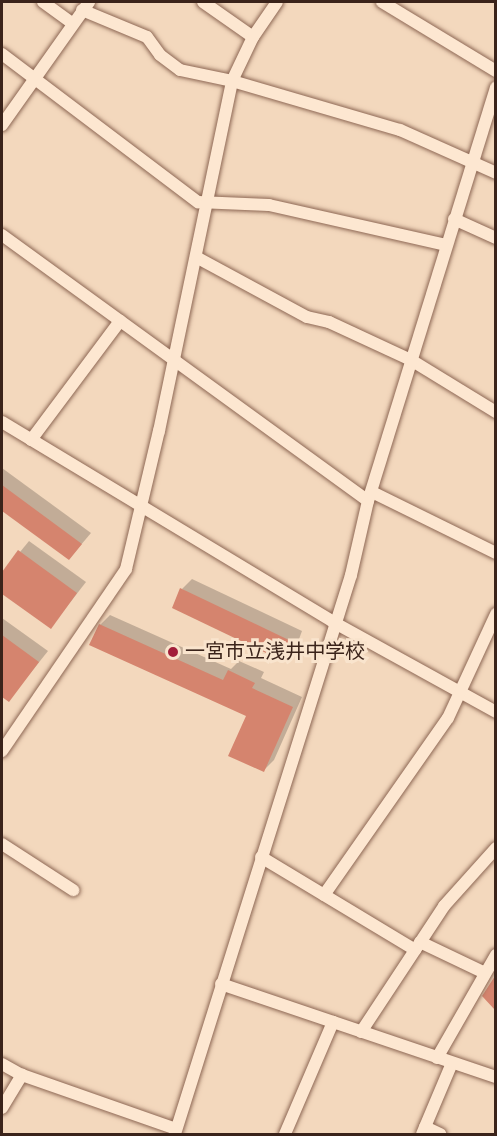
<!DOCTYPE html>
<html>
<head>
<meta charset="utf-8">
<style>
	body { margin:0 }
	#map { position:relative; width:497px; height:1136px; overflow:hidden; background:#f3d8bd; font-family:Spectral,"Noto Sans JP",serif }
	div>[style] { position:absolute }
	.shadow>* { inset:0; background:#0003 }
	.building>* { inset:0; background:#d5846e }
	.roads { filter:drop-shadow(0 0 2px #8d6754) drop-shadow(0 0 2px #8d6754) }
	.minor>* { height:12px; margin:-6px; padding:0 6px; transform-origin:6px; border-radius:6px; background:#fde7d1 }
	.dots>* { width:16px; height:16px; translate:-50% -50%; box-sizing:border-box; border:3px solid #f9e4cd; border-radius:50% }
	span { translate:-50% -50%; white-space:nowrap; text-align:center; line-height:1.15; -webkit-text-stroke:6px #f9e4cd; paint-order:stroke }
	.poi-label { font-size:20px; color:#3a231a }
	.left { translate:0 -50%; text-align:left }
	.frame { position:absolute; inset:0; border:3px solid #3a231a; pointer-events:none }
</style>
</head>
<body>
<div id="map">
	<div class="shadow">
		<i style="clip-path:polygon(2px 468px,91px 533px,69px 559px,2px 509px)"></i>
		<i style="clip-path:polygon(29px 541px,86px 582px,51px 627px,2px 592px,2px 574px)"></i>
		<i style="clip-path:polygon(192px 579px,302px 631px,295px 650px,285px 660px,182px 589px)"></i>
		<i style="clip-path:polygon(110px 615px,231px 669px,239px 661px,264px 672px,261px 678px,302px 697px,274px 760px,264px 770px,248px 715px,100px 625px)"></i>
		<i style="clip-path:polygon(2px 618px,48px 651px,9px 700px,2px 695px)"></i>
	</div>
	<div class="building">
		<i style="clip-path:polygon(2px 485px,82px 544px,69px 560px,2px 511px)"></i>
		<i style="clip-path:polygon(18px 550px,77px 593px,51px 629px,2px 594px,2px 572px)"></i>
		<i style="clip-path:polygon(180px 588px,293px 642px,285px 662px,172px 608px)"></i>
		<i style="clip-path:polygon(99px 624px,223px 680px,228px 670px,255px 683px,252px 688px,293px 707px,264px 772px,228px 756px,246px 716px,89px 645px)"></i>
		<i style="clip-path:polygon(2px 635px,39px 662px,9px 702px,2px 697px)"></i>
		<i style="clip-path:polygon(495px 976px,495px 1010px,482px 996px)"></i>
	</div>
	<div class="roads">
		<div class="minor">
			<i style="left:43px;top:2px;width:37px;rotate:36deg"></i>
			<i style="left:203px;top:2px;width:61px;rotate:35deg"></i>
			<i style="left:382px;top:2px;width:133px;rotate:31.2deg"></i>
			<i style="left:82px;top:10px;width:70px;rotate:22.6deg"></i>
			<i style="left:147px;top:37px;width:22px;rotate:54deg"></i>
			<i style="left:160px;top:55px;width:25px;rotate:37deg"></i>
			<i style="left:180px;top:70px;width:53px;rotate:11.9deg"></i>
			<i style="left:232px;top:81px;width:175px;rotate:16.3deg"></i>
			<i style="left:400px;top:130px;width:105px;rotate:24.1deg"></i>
			<i style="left:2px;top:54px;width:246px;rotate:37.1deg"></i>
			<i style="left:198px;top:202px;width:71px;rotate:2.4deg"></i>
			<i style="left:269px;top:205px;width:181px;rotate:12.7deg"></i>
			<i style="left:2px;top:125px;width:151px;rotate:-54.7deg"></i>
			<i style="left:454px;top:219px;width:46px;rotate:24.3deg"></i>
			<i style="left:2px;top:235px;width:452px;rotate:36deg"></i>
			<i style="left:196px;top:257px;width:126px;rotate:28.4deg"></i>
			<i style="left:307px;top:317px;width:23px;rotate:13deg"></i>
			<i style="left:329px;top:322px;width:90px;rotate:24.9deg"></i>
			<i style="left:411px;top:360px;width:100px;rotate:31.5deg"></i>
			<i style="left:2px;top:422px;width:387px;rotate:31.1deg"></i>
			<i style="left:333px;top:622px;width:186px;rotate:28.9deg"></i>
			<i style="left:31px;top:440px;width:149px;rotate:-53.2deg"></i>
			<i style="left:372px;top:492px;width:138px;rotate:26.2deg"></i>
			<i style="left:2px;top:751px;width:220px;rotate:-55.7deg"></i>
			<i style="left:126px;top:569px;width:142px;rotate:-76.6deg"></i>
			<i style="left:159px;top:431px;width:358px;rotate:-78.2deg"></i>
			<i style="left:232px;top:81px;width:49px;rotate:-64.5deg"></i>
			<i style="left:253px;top:37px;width:42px;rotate:-55.6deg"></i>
			<i style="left:2px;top:844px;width:85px;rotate:32.9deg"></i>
			<i style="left:261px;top:857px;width:180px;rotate:31.1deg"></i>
			<i style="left:324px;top:895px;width:216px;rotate:-55deg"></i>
			<i style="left:448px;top:718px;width:115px;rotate:-65.2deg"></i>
			<i style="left:420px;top:942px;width:72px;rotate:25.5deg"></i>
			<i style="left:221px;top:984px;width:290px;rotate:18.7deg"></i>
			<i style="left:361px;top:1032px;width:151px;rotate:-56.6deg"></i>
			<i style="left:444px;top:906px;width:78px;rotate:-48.1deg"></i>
			<i style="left:437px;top:1058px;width:119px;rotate:-60.2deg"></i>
			<i style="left:2px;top:1064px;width:23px;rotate:29deg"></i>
			<i style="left:22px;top:1075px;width:163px;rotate:19.3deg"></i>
			<i style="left:2px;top:1108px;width:39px;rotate:-59deg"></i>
			<i style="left:425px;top:1127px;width:17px;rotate:25deg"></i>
			<i style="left:175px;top:1134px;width:586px;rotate:-72.52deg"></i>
			<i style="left:351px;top:575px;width:76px;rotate:-77.1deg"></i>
			<i style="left:368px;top:501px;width:433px;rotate:-72.8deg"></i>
			<i style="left:285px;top:1134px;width:122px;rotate:-66.8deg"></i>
			<i style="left:422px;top:1134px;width:77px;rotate:-67.1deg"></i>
		</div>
	</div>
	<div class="dots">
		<i style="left:173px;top:652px;background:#a21d39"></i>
	</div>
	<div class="poi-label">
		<span class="left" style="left:185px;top:652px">一宮市立浅井中学校</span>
	</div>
	<div class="frame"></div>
</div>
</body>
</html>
